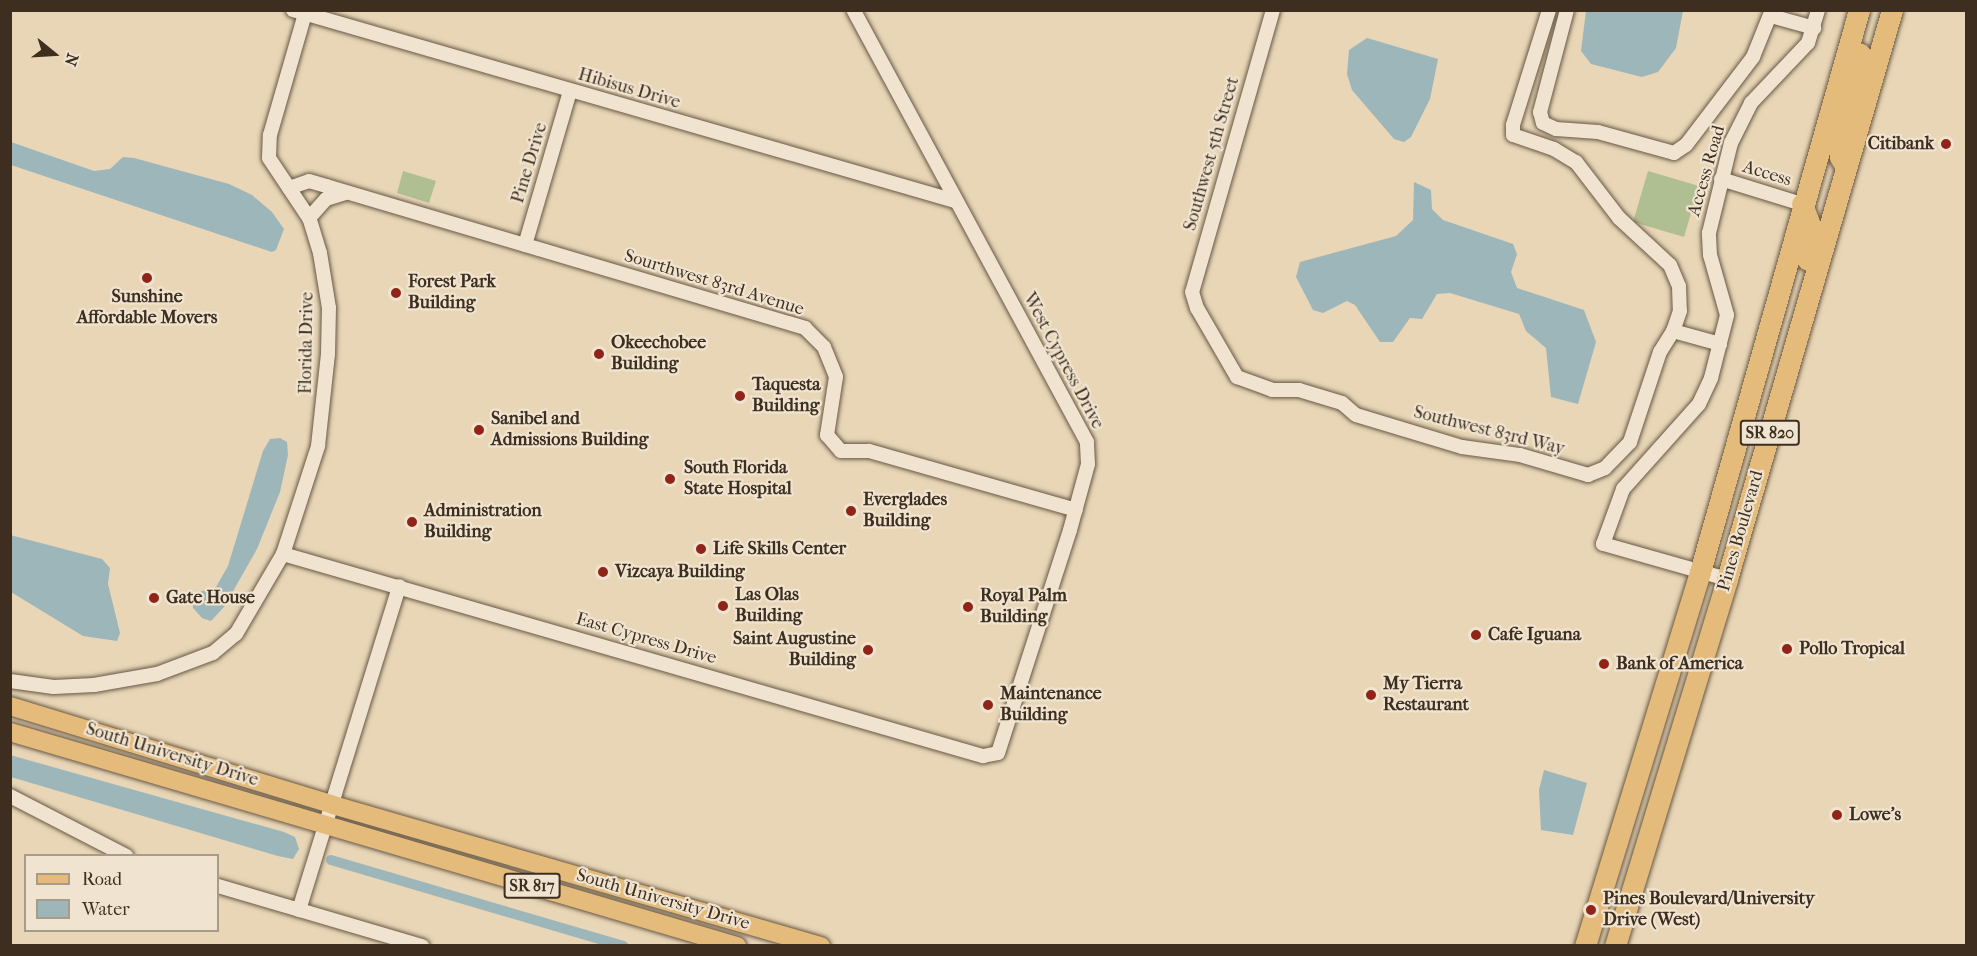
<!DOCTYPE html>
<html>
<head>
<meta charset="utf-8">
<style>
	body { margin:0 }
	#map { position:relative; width:1977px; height:956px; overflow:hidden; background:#e8d6b6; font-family:"IM FELL French Canon",serif }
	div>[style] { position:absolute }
	.green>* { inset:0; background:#b0bf92 }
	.water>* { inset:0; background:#9cb6ba }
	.canal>* { height:10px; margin:-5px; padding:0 5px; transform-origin:5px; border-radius:5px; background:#9cb6ba }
	.roads { filter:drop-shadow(0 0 2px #685845) drop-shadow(0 0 2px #685845) }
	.minor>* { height:14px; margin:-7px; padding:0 7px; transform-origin:7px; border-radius:7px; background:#f0e4d0 }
	.major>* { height:18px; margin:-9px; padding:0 9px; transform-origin:9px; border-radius:9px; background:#e4bb7b }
	.highway>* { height:21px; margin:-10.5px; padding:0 10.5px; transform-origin:10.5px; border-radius:10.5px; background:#e4bb7b }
	.dots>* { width:16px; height:16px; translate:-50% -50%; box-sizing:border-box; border:3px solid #f0e4d0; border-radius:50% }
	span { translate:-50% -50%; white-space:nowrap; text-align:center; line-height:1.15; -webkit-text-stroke:4.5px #f0e4d0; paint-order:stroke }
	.shield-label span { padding:2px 4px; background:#f0e4d0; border:2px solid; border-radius:4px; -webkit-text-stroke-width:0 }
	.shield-label { font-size:16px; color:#3d2e1f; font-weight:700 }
	.street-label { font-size:18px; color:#3d2e1f }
	.poi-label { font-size:18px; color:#3d2e1f; font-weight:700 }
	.right { translate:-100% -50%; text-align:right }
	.left { translate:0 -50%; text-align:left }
	.frame { position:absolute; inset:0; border:12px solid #3d2e1f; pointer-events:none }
	.legend { position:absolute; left:24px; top:854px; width:195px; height:78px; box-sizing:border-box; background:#f0e4d0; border:2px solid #a89b89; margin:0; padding:8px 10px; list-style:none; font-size:18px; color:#3d2e1f }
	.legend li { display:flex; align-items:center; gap:12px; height:30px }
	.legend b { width:30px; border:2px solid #a89b89 }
	.north { position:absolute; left:24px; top:24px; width:60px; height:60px; -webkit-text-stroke:4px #f0e4d0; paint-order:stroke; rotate:108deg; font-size:16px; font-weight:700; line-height:24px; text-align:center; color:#3d2e1f }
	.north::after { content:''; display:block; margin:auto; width:21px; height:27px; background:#3d2e1f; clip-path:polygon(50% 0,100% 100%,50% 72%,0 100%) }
</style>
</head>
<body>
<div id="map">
	<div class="green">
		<i style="clip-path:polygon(403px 171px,436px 181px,429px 203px,397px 193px)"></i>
		<i style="clip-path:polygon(1648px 171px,1699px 186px,1684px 237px,1633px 222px)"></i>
	</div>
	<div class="water">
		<i style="clip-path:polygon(1586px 11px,1586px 10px,1683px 11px,1676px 48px,1658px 72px,1642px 77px,1591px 64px,1581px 51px)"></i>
		<i style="clip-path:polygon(1367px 38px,1438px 59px,1430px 99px,1411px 137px,1404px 142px,1394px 139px,1352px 90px,1347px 74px,1349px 50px)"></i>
		<i style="clip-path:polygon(11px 142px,94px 171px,110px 169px,123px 157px,134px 158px,229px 184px,252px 195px,272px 212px,284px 229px,276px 250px,272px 252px,11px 165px)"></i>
		<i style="clip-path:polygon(1414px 182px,1431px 190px,1432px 209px,1443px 220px,1513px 244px,1517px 254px,1511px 272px,1517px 288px,1584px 310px,1596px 342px,1578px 404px,1551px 397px,1546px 348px,1526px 331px,1519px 314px,1450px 293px,1437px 294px,1422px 319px,1410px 318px,1393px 342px,1380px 342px,1355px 305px,1347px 301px,1323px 313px,1313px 310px,1296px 277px,1300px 262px,1396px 236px,1413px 220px)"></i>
		<i style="clip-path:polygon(280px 438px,287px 442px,288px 455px,280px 492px,257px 549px,224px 607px,211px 621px,202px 618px,193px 608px,192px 600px,196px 593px,216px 587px,228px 566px,263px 451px,270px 439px)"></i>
		<i style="clip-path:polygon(10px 535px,102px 559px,110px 568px,108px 584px,120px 633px,117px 641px,83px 636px,11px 592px)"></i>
		<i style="clip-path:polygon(10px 755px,284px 832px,295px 837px,299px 849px,293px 859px,278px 856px,11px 777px)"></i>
		<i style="clip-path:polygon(1544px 770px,1587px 783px,1573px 835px,1541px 830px,1539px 790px)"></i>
	</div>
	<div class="canal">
		<i style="left:331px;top:860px;width:305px;rotate:16.4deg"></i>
	</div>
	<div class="roads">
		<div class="minor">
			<i style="left:293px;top:10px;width:689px;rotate:16.09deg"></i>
			<i style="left:1273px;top:10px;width:293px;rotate:106deg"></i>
			<i style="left:1192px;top:292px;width:17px;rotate:73deg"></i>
			<i style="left:1197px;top:308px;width:80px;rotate:59.9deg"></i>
			<i style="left:1237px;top:377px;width:37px;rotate:20deg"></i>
			<i style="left:1272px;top:390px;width:27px"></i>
			<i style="left:1299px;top:390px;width:45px;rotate:16.8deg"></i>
			<i style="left:1342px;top:403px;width:18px;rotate:41deg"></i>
			<i style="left:1356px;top:415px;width:111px;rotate:16.8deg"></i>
			<i style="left:1462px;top:447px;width:59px;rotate:7.9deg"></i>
			<i style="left:1520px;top:455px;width:71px;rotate:16.4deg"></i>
			<i style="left:1588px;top:475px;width:18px;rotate:-22deg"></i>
			<i style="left:1605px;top:468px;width:36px;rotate:-46deg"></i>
			<i style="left:1630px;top:442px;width:95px;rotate:-71.6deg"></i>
			<i style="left:1660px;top:352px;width:25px;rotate:-58deg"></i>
			<i style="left:1549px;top:10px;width:121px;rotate:107.4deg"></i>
			<i style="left:1513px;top:125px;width:10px;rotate:90deg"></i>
			<i style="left:1513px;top:135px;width:43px;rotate:18.9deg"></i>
			<i style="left:1554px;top:149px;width:26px;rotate:31deg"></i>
			<i style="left:1576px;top:162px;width:71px;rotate:52.5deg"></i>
			<i style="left:1619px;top:218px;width:69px;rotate:42.7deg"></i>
			<i style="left:1670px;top:265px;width:23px;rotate:67deg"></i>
			<i style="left:1679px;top:286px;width:25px;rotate:88deg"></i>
			<i style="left:1680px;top:311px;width:21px;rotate:109deg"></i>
			<i style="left:1673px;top:331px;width:49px;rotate:15.5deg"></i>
			<i style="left:1567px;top:10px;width:106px;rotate:104.8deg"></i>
			<i style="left:1540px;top:112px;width:11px;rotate:75deg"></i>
			<i style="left:1543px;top:123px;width:14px;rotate:25deg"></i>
			<i style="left:1556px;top:129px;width:42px;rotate:4.1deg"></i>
			<i style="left:1598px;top:132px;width:79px;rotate:15.4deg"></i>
			<i style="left:1674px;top:153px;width:14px;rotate:-34deg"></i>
			<i style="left:1686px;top:145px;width:111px;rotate:-52.7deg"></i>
			<i style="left:1753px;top:57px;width:51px;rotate:-68deg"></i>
			<i style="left:1771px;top:16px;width:45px;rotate:15.6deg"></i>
			<i style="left:1721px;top:179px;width:85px;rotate:17.2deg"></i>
			<i style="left:289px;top:188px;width:21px;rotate:-19deg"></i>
			<i style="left:309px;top:181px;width:18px;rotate:16deg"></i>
			<i style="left:326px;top:186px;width:500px;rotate:16.5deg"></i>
			<i style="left:805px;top:328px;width:27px;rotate:45deg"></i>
			<i style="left:824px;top:347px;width:32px;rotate:68deg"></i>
			<i style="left:836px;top:377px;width:59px;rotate:98.8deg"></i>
			<i style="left:827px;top:435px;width:21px;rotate:49deg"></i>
			<i style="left:841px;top:451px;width:28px"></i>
			<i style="left:869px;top:451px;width:215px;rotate:15.9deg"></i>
			<i style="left:309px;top:218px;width:25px;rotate:-48deg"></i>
			<i style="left:326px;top:199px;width:21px;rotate:-17deg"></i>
			<i style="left:525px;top:245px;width:160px;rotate:-73.7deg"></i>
			<i style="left:283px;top:554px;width:729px;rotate:16.1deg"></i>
			<i style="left:983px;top:756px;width:15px;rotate:-11deg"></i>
			<i style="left:998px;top:753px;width:234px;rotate:-72.1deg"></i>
			<i style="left:1070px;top:530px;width:68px;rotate:-74.7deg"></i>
			<i style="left:1088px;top:464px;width:22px;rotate:-93deg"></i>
			<i style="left:1087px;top:442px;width:491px;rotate:-118.4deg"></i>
			<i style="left:1727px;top:579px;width:129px;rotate:-164.2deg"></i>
			<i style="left:1603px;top:544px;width:59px;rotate:-70deg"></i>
			<i style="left:1623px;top:489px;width:114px;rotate:-48.2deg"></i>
			<i style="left:1699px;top:404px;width:29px;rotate:-65deg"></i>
			<i style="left:1711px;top:378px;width:65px;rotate:-75.7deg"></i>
			<i style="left:1727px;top:315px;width:62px;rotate:-105.8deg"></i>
			<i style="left:1710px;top:255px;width:22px;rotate:-93deg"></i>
			<i style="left:1709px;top:233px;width:93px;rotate:-76.3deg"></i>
			<i style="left:1731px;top:143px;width:45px;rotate:-63.4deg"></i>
			<i style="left:1751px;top:103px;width:83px;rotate:-46.5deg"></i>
			<i style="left:1808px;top:43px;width:34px;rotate:-73deg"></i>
			<i style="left:10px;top:681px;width:44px;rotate:7.8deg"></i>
			<i style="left:54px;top:687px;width:40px;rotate:-2.9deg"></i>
			<i style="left:94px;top:685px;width:64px;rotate:-9.9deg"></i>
			<i style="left:157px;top:674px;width:60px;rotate:-20.6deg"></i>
			<i style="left:213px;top:653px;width:30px;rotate:-40deg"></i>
			<i style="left:236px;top:634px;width:93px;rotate:-59.6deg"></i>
			<i style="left:283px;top:554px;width:114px;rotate:-72deg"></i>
			<i style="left:318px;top:446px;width:93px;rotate:-83.8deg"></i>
			<i style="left:328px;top:354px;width:46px;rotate:-88.8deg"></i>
			<i style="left:329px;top:308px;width:56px;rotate:-99.3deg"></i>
			<i style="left:320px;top:253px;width:37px;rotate:-107deg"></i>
			<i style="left:309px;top:218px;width:72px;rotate:-123.7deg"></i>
			<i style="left:269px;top:158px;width:23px;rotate:-88deg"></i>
			<i style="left:270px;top:135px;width:130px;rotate:-73.9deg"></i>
			<i style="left:10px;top:796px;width:131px;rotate:27.3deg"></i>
			<i style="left:218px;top:886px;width:213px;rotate:16.4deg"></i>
			<i style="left:299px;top:910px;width:339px;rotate:-72.8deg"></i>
		</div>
		<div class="major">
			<i style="left:10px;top:706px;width:338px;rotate:17deg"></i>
			<i style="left:333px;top:805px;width:508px;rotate:16.12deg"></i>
			<i style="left:10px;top:732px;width:758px;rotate:16.4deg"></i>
		</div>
		<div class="highway">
			<i style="left:1846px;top:167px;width:12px;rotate:-121deg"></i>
			<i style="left:1840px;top:157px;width:16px;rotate:-94deg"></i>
			<i style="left:1839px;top:141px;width:90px;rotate:-76.6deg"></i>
			<i style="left:1802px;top:204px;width:28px;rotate:69deg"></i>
			<i style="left:1812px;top:230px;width:30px;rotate:99deg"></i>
			<i style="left:1585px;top:946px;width:391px;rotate:-72.9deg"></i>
			<i style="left:1700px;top:572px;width:584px;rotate:-74.2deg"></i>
			<i style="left:1615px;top:946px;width:384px;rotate:-73deg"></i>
			<i style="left:1727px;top:579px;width:592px;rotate:-73.83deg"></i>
		</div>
	</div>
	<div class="dots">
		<i style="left:1946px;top:144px;background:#8f2418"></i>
		<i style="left:147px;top:278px;background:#8f2418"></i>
		<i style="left:396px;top:293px;background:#8f2418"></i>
		<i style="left:599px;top:354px;background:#8f2418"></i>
		<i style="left:740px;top:396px;background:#8f2418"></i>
		<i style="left:479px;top:430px;background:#8f2418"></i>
		<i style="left:670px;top:479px;background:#8f2418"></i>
		<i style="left:851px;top:511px;background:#8f2418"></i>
		<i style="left:412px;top:522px;background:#8f2418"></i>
		<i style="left:701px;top:549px;background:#8f2418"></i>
		<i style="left:603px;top:572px;background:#8f2418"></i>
		<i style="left:154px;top:598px;background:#8f2418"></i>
		<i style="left:723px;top:606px;background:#8f2418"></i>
		<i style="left:968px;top:607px;background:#8f2418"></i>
		<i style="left:1476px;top:635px;background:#8f2418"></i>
		<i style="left:1787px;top:649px;background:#8f2418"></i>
		<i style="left:868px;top:650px;background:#8f2418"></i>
		<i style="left:1604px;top:664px;background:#8f2418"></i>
		<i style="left:1371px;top:695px;background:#8f2418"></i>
		<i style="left:988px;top:705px;background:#8f2418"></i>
		<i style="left:1837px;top:815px;background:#8f2418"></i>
		<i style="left:1591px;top:910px;background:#8f2418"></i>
	</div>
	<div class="shield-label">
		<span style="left:1770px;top:433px">SR 820</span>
		<span style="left:532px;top:886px">SR 817</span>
	</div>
	<div class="street-label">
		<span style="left:629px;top:89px;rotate:16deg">Hibisus Drive</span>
		<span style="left:1212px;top:154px;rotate:-74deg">Southwest 5th Street</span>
		<span style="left:530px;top:163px;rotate:-73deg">Pine Drive</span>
		<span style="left:1707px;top:171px;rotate:-74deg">Access Road</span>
		<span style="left:1767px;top:174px;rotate:17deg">Access</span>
		<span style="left:714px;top:283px;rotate:17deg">Sourthwest 83rd Avenue</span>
		<span style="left:307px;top:343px;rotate:-89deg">Florida Drive</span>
		<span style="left:1063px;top:361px;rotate:62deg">West Cypress Drive</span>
		<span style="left:1489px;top:431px;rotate:14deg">Southwest 83rd Way</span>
		<span style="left:1741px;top:531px;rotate:-74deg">Pines Boulevard</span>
		<span style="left:646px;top:639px;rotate:16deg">East Cypress Drive</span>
		<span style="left:172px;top:755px;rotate:17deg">South University Drive</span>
		<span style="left:663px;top:900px;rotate:16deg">South University Drive</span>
	</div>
	<div class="poi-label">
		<span class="right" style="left:1934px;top:144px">Citibank</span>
		<span class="left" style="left:408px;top:293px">Forest Park<br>Building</span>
		<span style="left:147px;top:308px">Sunshine<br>Affordable Movers</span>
		<span class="left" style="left:611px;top:354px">Okeechobee<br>Building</span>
		<span class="left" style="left:752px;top:396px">Taquesta<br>Building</span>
		<span class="left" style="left:491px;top:430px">Sanibel and<br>Admissions Building</span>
		<span class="left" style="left:684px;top:479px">South Florida<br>State Hospital</span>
		<span class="left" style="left:863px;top:511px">Everglades<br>Building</span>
		<span class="left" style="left:424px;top:522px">Administration<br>Building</span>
		<span class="left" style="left:713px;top:549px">Life Skills Center</span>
		<span class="left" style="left:615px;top:572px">Vizcaya Building</span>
		<span class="left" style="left:735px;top:606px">Las Olas<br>Building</span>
		<span class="left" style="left:980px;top:607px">Royal Palm<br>Building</span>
		<span class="left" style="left:166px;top:598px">Gate House</span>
		<span class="left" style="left:1488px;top:635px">Cafe Iguana</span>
		<span class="right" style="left:856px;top:650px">Saint Augustine<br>Building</span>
		<span class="left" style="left:1799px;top:649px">Pollo Tropical</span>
		<span class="left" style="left:1616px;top:664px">Bank of America</span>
		<span class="left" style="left:1383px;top:695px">My Tierra<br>Restaurant</span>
		<span class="left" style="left:1000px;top:705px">Maintenance<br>Building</span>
		<span class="left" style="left:1849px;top:815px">Lowe's</span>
		<span class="left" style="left:1603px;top:910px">Pines Boulevard/University<br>Drive (West)</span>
	</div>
	<div class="frame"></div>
	<ul class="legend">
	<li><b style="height:8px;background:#e4bb7b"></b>Road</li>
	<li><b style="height:16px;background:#9cb6ba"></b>Water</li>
	</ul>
	<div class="north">N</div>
</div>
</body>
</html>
